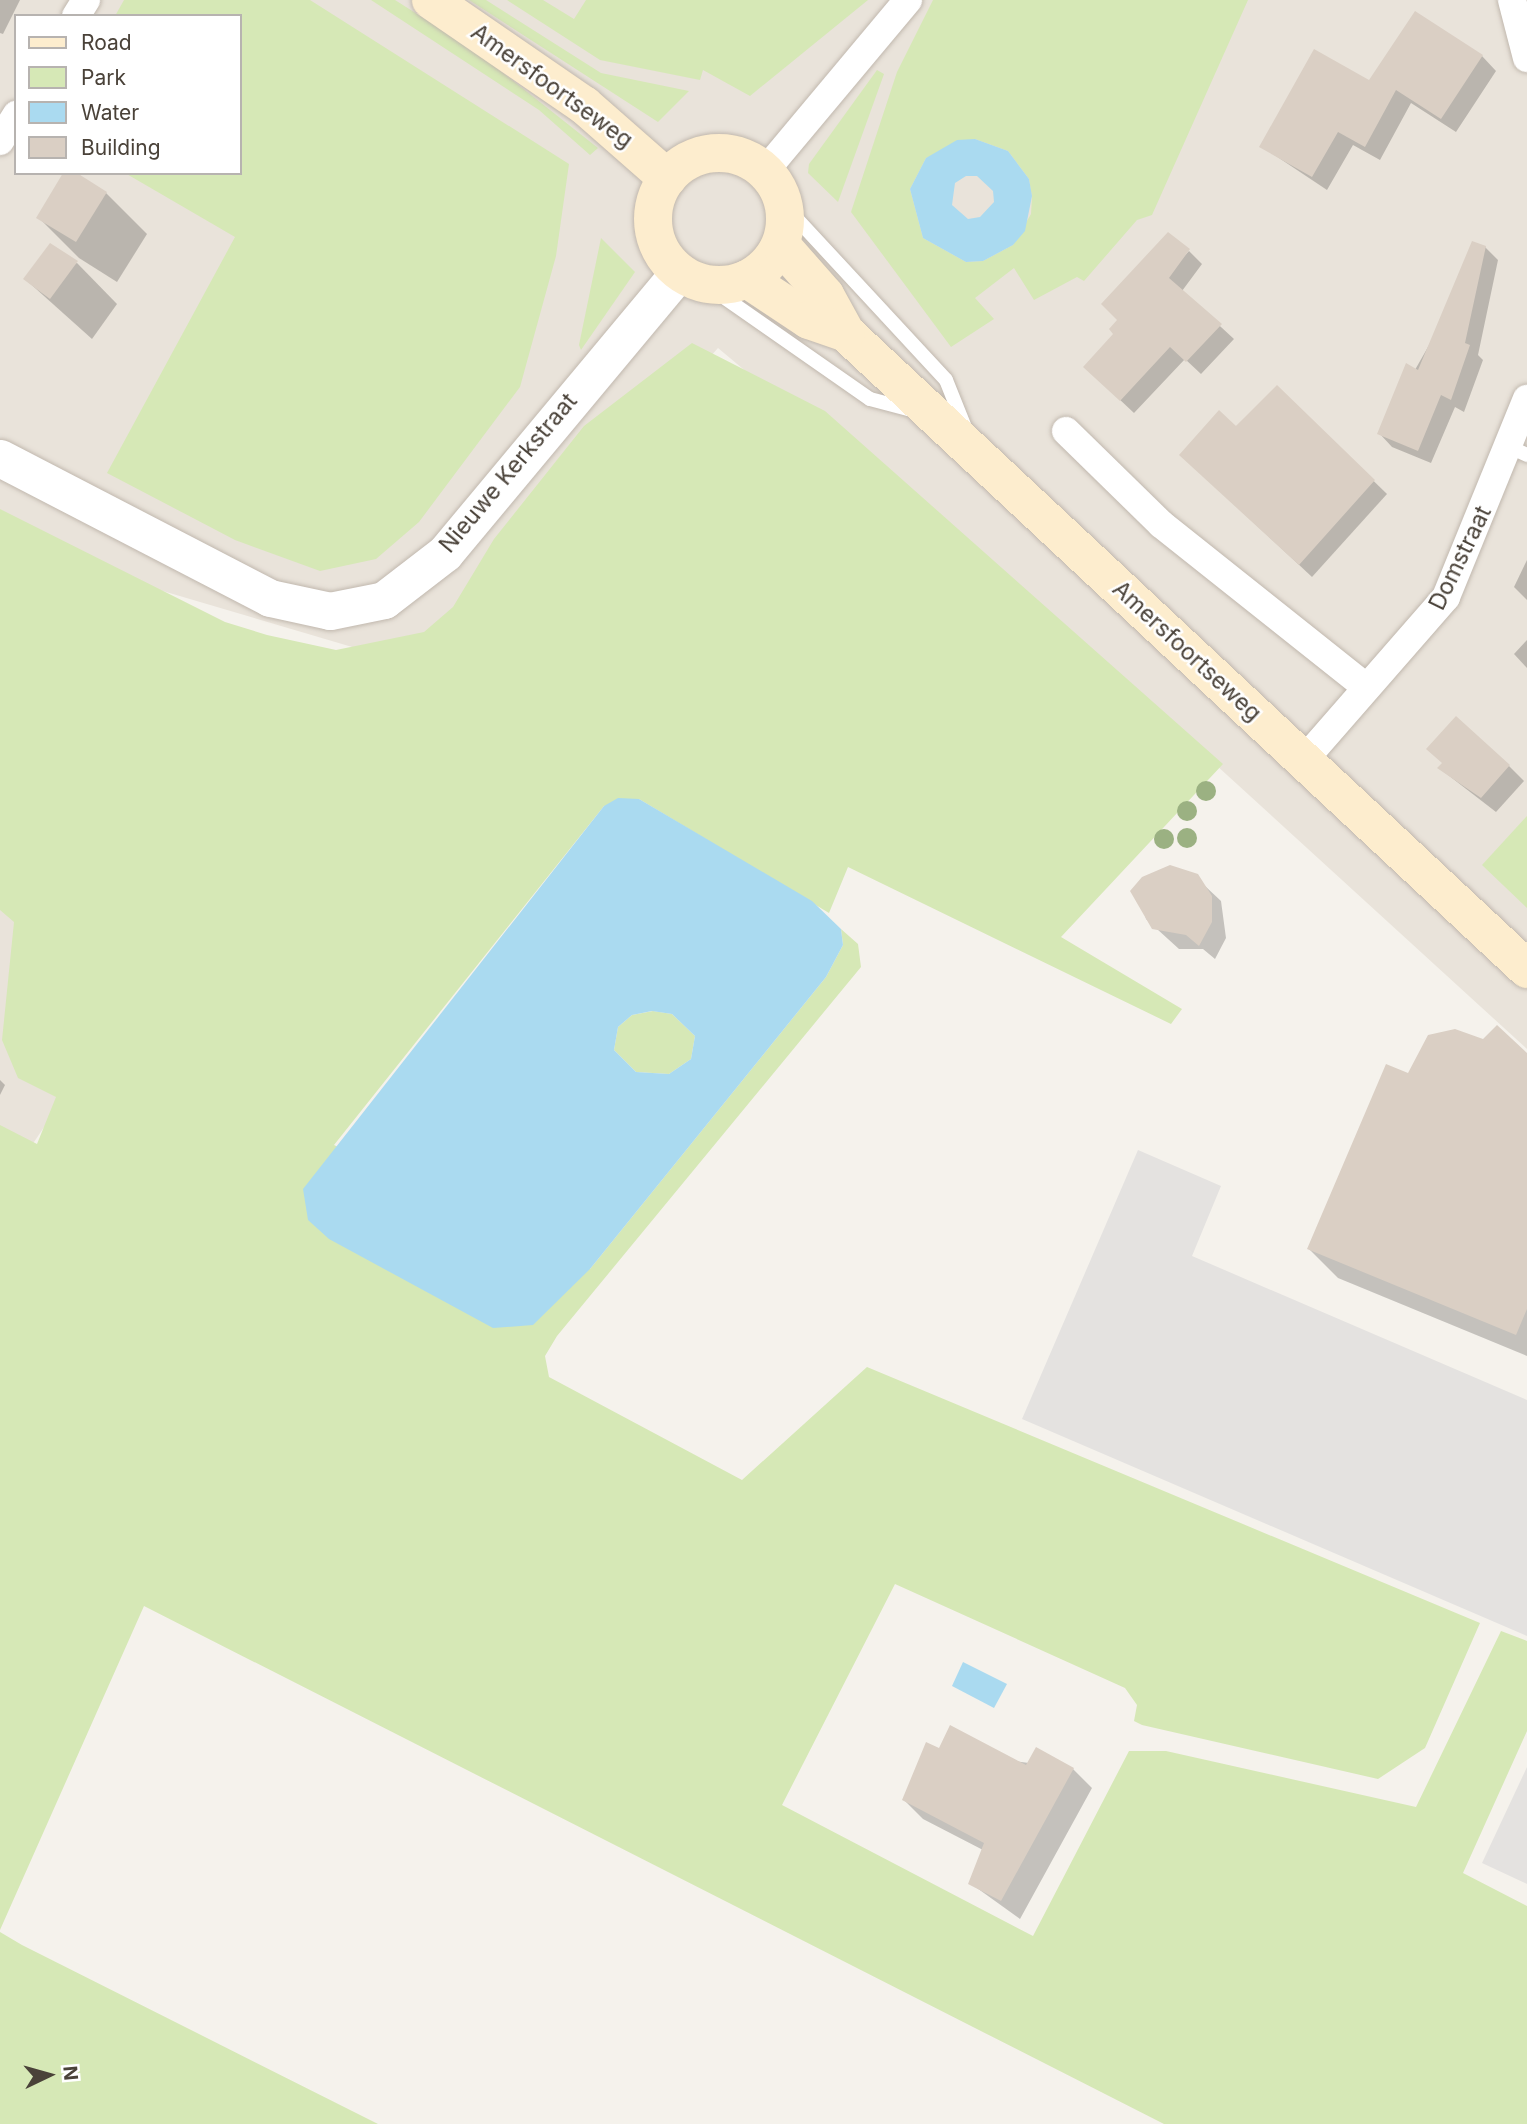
<!DOCTYPE html>
<html>
<head>
<meta charset="utf-8">
<style>
	body { margin:0 }
	#map { position:relative; width:1527px; height:2124px; overflow:hidden; background:#f5f2ec; font-family:Inter,sans-serif }
	div>[style] { position:absolute }
	.residential>* { inset:0; background:#e9e3da }
	.green>* { inset:0; background:#d6e8b6 }
	.parking>* { inset:0; background:#e4e2e0 }
	.water>* { inset:0; background:#aadaf0 }
	.shadow>* { inset:0; background:#0003 }
	.building>* { inset:0; background:#dacfc4 }
	.roads { filter:drop-shadow(0 0 2px #c1b8ae) drop-shadow(0 0 2px #c1b8ae) }
	.service>* { height:14px; margin:-7px; padding:0 7px; transform-origin:7px; border-radius:7px; background:#fff }
	.minor>* { height:28px; margin:-14px; padding:0 14px; transform-origin:14px; border-radius:14px; background:#fff }
	.tertiary>* { height:37px; margin:-18.5px; padding:0 18.5px; transform-origin:18.5px; border-radius:18.5px; background:#fff }
	.secondary>* { height:38px; margin:-19px; padding:0 19px; transform-origin:19px; border-radius:19px; background:#fdedce }
	.secondary>.ring { margin:-19px; padding:0; box-sizing:content-box; background:none; border:38px solid #fdedce; border-radius:50% }
	.trees>* { width:20px; height:20px; margin:-10px; border-radius:50%; background:#9bb182 }
	span { translate:-50% -50%; white-space:nowrap; text-align:center; line-height:1.15; -webkit-text-stroke:5px #fff; paint-order:stroke }
	.street-label { font-size:23px; color:#4a4239 }
	.legend { position:absolute; left:14px; top:14px; width:228px; height:161px; box-sizing:border-box; background:#fff; border:2px solid #b7b3b0; margin:0; padding:9px 12px; list-style:none; font-size:21px; color:#4a4239 }
	.legend li { display:flex; align-items:center; gap:14px; height:35px }
	.legend b { width:35px; border:2px solid #b7b3b0 }
	.north { position:absolute; left:14px; top:2040px; width:70px; height:70px; -webkit-text-stroke:5px #fff; paint-order:stroke; rotate:85deg; font-size:19px; font-weight:700; line-height:28px; text-align:center; color:#4a4239 }
	.north::after { content:''; display:block; margin:auto; width:24px; height:32px; background:#4a4239; clip-path:polygon(50% 0,100% 100%,50% 72%,0 100%) }
</style>
</head>
<body>
<div id="map">
	<div class="residential">
		<i style="clip-path:polygon(evenodd,0 0,1527px 0,1527px 1049px,1204px 754px,718px 348px,430px 670px,0 543px,0 0,16px 16px,240px 16px,240px 173px,16px 173px,16px 16px)"></i>
		<i style="clip-path:polygon(0 866px,72px 1086px,0 1192px)"></i>
	</div>
	<div class="green">
		<i style="clip-path:polygon(124px 0,310px 0,569px 164px,556px 256px,520px 387px,419px 522px,376px 559px,320px 571px,235px 540px,107px 473px,235px 237px,125px 173px,240px 173px,240px 16px,115px 16px)"></i>
		<i style="clip-path:polygon(371px 0,395px 0,474px 50px,598px 148px,590px 155px,539px 110px)"></i>
		<i style="clip-path:polygon(469px 0,486px 0,601px 73px,689px 91px,658px 122px)"></i>
		<i style="clip-path:polygon(507px 0,543px 0,574px 19px,586px 0,868px 0,750px 96px,703px 70px,700px 80px,600px 60px)"></i>
		<i style="clip-path:polygon(evenodd,933px 0,1248px 0,1152px 215px,1137px 220px,1084px 281px,1077px 277px,1034px 300px,1014px 268px,975px 298px,994px 319px,951px 347px,851px 212px,897px 72px,933px 0,975px 139px,1008px 151px,1029px 179px,1032px 197px,1031px 214px,1013px 245px,983px 261px,966px 262px,923px 238px,910px 189px,926px 158px,975px 139px)"></i>
		<i style="clip-path:polygon(877px 70px,884px 74px,838px 202px,808px 173px,809px 164px)"></i>
		<i style="clip-path:polygon(601px 238px,635px 272px,581px 350px,579px 345px)"></i>
		<i style="clip-path:polygon(692px 343px,825px 411px,1223px 764px,1061px 937px,1182px 1009px,1171px 1024px,848px 867px,829px 913px,639px 799px,604px 806px,334px 1145px,590px 1269px,826px 977px,843px 945px,841px 929px,858px 944px,861px 967px,557px 1336px,545px 1356px,549px 1377px,742px 1480px,867px 1367px,1480px 1623px,1425px 1748px,1378px 1779px,1142px 1725px,1134px 1721px,1137px 1705px,1125px 1688px,895px 1584px,782px 1805px,1033px 1936px,1129px 1751px,1166px 1751px,1416px 1807px,1501px 1631px,1527px 1641px,1527px 1731px,1463px 1873px,1527px 1906px,1527px 2124px,1164px 2124px,144px 1606px,0 1930px,0 1125px,37px 1144px,56px 1097px,18px 1078px,2px 1040px,14px 922px,0 910px,0 509px,225px 622px,267px 635px,336px 650px,424px 632px,453px 607px,494px 539px,584px 426px)"></i>
		<i style="clip-path:polygon(1527px 816px,1527px 908px,1482px 865px)"></i>
		<i style="clip-path:polygon(653px 1011px,672px 1014px,695px 1036px,691px 1059px,669px 1074px,636px 1072px,614px 1050px,618px 1027px,632px 1015px)"></i>
		<i style="clip-path:polygon(0 1932px,22px 1945px,378px 2124px,0 2124px)"></i>
	</div>
	<div class="parking">
		<i style="clip-path:polygon(1138px 1150px,1221px 1186px,1192px 1256px,1527px 1400px,1527px 1636px,1022px 1419px)"></i>
		<i style="clip-path:polygon(1527px 1767px,1527px 1884px,1482px 1863px)"></i>
	</div>
	<div class="water">
		<i style="clip-path:polygon(evenodd,975px 139px,1008px 151px,1029px 179px,1032px 196px,1025px 231px,1013px 245px,983px 261px,966px 262px,923px 238px,910px 189px,926px 158px,957px 140px,975px 139px,966px 176px,977px 176px,993px 191px,994px 202px,980px 217px,968px 219px,952px 205px,955px 183px,966px 176px)"></i>
		<i style="clip-path:polygon(evenodd,618px 798px,639px 799px,812px 901px,841px 929px,843px 945px,826px 977px,590px 1269px,533px 1325px,493px 1328px,329px 1239px,308px 1220px,303px 1189px,604px 806px,618px 798px,652px 1011px,672px 1014px,695px 1036px,691px 1059px,669px 1074px,636px 1072px,614px 1050px,618px 1027px,632px 1015px,652px 1011px)"></i>
		<i style="clip-path:polygon(963px 1662px,1007px 1684px,994px 1708px,952px 1686px)"></i>
	</div>
	<div class="shadow">
		<i style="clip-path:polygon(0 0,20px 0,3px 34px,0 33px)"></i>
		<i style="clip-path:polygon(1482px 56px,1496px 71px,1456px 132px,1411px 103px,1380px 160px,1353px 145px,1327px 190px,1261px 146px,1370px 83px)"></i>
		<i style="clip-path:polygon(106px 193px,147px 234px,117px 282px,79px 258px,38px 217px)"></i>
		<i style="clip-path:polygon(1485px 247px,1498px 260px,1478px 355px,1483px 360px,1464px 412px,1455px 407px,1431px 463px,1392px 447px,1379px 433px)"></i>
		<i style="clip-path:polygon(1189px 251px,1202px 264px,1182px 291px,1234px 339px,1201px 374px,1185px 359px,1134px 413px,1085px 367px)"></i>
		<i style="clip-path:polygon(77px 263px,117px 304px,92px 339px,25px 279px)"></i>
		<i style="clip-path:polygon(1277px 387px,1387px 494px,1312px 577px,1194px 467px)"></i>
		<i style="clip-path:polygon(1527px 560px,1527px 600px,1514px 587px)"></i>
		<i style="clip-path:polygon(1527px 640px,1527px 668px,1514px 654px)"></i>
		<i style="clip-path:polygon(1509px 766px,1524px 781px,1496px 812px,1439px 768px)"></i>
		<i style="clip-path:polygon(1205px 886px,1221px 901px,1226px 938px,1215px 959px,1203px 949px,1179px 949px,1146px 919px,1142px 900px)"></i>
		<i style="clip-path:polygon(1527px 1056px,1527px 1356px,1338px 1278px,1309px 1249px)"></i>
		<i style="clip-path:polygon(0 1080px,5px 1085px,0 1095px)"></i>
		<i style="clip-path:polygon(940px 1751px,1073px 1769px,1092px 1788px,1020px 1919px,970px 1883px,983px 1850px,923px 1819px,904px 1800px)"></i>
	</div>
	<div class="building">
		<i style="clip-path:polygon(1415px 11px,1483px 55px,1441px 119px,1396px 90px,1365px 147px,1338px 132px,1312px 177px,1259px 147px,1314px 49px,1369px 80px)"></i>
		<i style="clip-path:polygon(63px 173px,77px 173px,107px 192px,76px 242px,36px 218px)"></i>
		<i style="clip-path:polygon(1168px 232px,1190px 249px,1169px 278px,1222px 324px,1186px 362px,1170px 347px,1120px 401px,1083px 367px,1113px 334px,1109px 329px,1117px 320px,1101px 304px)"></i>
		<i style="clip-path:polygon(1472px 241px,1486px 246px,1465px 343px,1470px 345px,1451px 400px,1441px 395px,1418px 451px,1377px 434px,1406px 363px,1418px 370px)"></i>
		<i style="clip-path:polygon(50px 243px,78px 261px,50px 299px,23px 279px)"></i>
		<i style="clip-path:polygon(1277px 385px,1375px 480px,1299px 565px,1179px 455px,1219px 410px,1236px 426px)"></i>
		<i style="clip-path:polygon(1456px 716px,1510px 765px,1481px 798px,1437px 768px,1442px 763px,1426px 749px)"></i>
		<i style="clip-path:polygon(1170px 865px,1198px 874px,1212px 896px,1212px 922px,1199px 946px,1186px 935px,1152px 929px,1130px 891px,1142px 877px)"></i>
		<i style="clip-path:polygon(1497px 1025px,1527px 1053px,1527px 1309px,1516px 1335px,1307px 1249px,1386px 1064px,1408px 1073px,1428px 1035px,1455px 1029px,1483px 1039px)"></i>
		<i style="clip-path:polygon(950px 1725px,1026px 1765px,1036px 1747px,1074px 1768px,1001px 1901px,968px 1884px,984px 1843px,902px 1800px,926px 1742px,939px 1748px)"></i>
	</div>
	<div class="roads">
		<div class="service">
			<i style="left:784px;top:205px;width:238px;rotate:47.2deg"></i>
			<i style="left:946px;top:380px;width:54px;rotate:68.2deg"></i>
			<i style="left:705px;top:284px;width:201px;rotate:34.9deg"></i>
			<i style="left:870px;top:399px;width:47px;rotate:14.9deg"></i>
			<i style="left:1510px;top:447px;width:19px;rotate:25deg"></i>
		</div>
		<div class="minor">
			<i style="left:1512px;top:0;width:60px;rotate:75.5deg"></i>
			<i style="left:76px;top:16px;width:19px;rotate:-58deg"></i>
			<i style="left:0;top:141px;width:31px;rotate:-58deg"></i>
			<i style="left:765px;top:171px;width:223px;rotate:-50.1deg"></i>
			<i style="left:1066px;top:431px;width:133px;rotate:44.4deg"></i>
			<i style="left:1161px;top:524px;width:260px;rotate:38.5deg"></i>
			<i style="left:1304px;top:760px;width:216px;rotate:-48.9deg"></i>
			<i style="left:1446px;top:597px;width:214px;rotate:-67.8deg"></i>
		</div>
		<div class="tertiary">
			<i style="left:0;top:458px;width:304px;rotate:27.4deg"></i>
			<i style="left:270px;top:598px;width:61px;rotate:12.2deg"></i>
			<i style="left:330px;top:611px;width:55px;rotate:-11.5deg"></i>
			<i style="left:384px;top:600px;width:77px;rotate:-37.6deg"></i>
			<i style="left:445px;top:553px;width:366px;rotate:-50.2deg"></i>
		</div>
		<div class="secondary">
			<i style="left:431px;top:0;width:186px;rotate:34.5deg"></i>
			<i style="left:584px;top:105px;width:111px;rotate:41.3deg"></i>
			<i class="ring" style="left:653px;top:153px;width:94px;height:94px"></i>
			<i style="left:781px;top:245px;width:67px;rotate:48.7deg"></i>
			<i style="left:825px;top:295px;width:43px;rotate:61.1deg"></i>
			<i style="left:846px;top:333px;width:932px;rotate:43.04deg"></i>
			<i style="left:747px;top:279px;width:74px;rotate:33.5deg"></i>
			<i style="left:809px;top:320px;width:39px;rotate:19deg"></i>
		</div>
	</div>
	<div class="trees">
		<i style="left:1206px;top:791px"></i>
		<i style="left:1187px;top:811px"></i>
		<i style="left:1187px;top:838px"></i>
		<i style="left:1164px;top:839px"></i>
	</div>
	<div class="street-label">
		<span style="left:552px;top:86px;rotate:36deg">Amersfoortseweg</span>
		<span style="left:508px;top:473px;rotate:-50deg">Nieuwe Kerkstraat</span>
		<span style="left:1460px;top:558px;rotate:-64deg">Domstraat</span>
		<span style="left:1187px;top:651px;rotate:43deg">Amersfoortseweg</span>
	</div>
	<ul class="legend">
	<li><b style="height:9px;background:#fdedce"></b>Road</li>
	<li><b style="height:19px;background:#d6e8b6"></b>Park</li>
	<li><b style="height:19px;background:#aadaf0"></b>Water</li>
	<li><b style="height:19px;background:#dacfc4"></b>Building</li>
	</ul>
	<div class="north">N</div>
</div>
</body>
</html>
